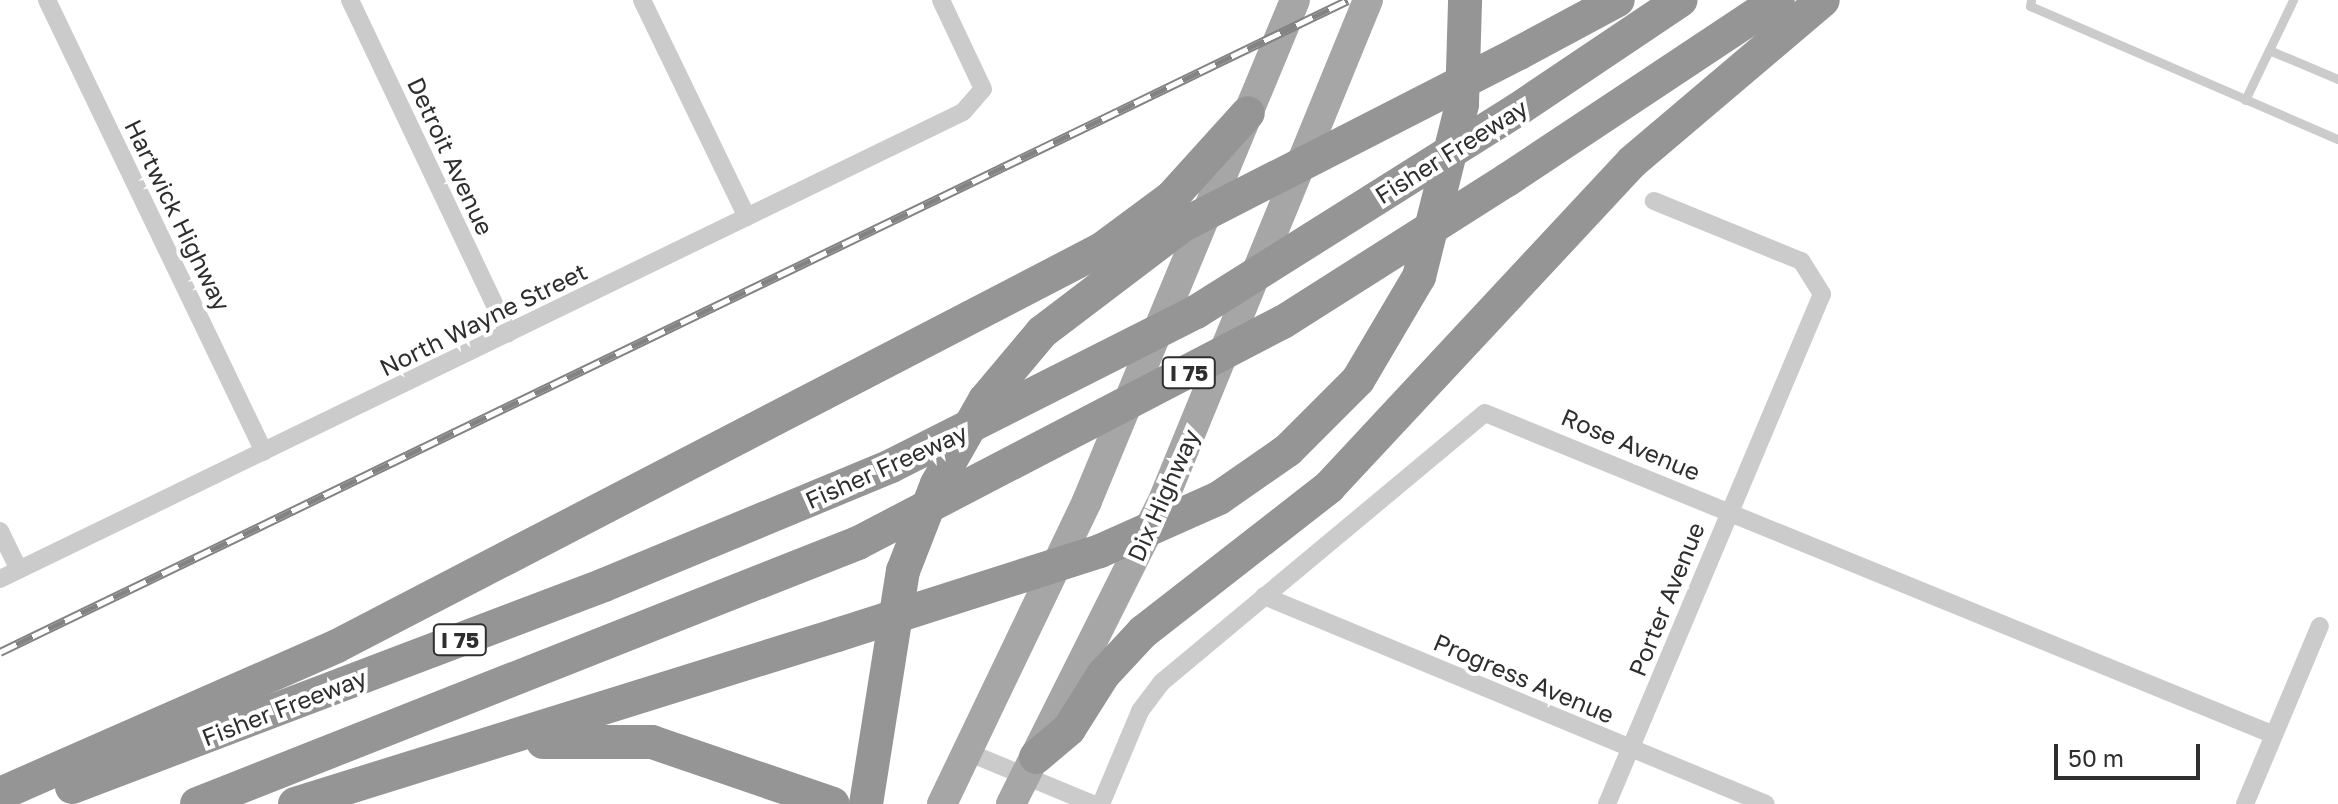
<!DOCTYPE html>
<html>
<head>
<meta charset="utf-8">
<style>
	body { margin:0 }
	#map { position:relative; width:2338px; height:804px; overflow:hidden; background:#fff; font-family:"Golos Text",sans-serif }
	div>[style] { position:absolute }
	.service>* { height:9px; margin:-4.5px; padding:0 4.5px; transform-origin:4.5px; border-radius:4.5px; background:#cbcbcb }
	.minor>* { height:18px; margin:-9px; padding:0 9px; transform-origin:9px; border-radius:9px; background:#cbcbcb }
	.primary>* { height:30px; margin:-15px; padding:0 15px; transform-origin:15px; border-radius:15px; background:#a6a6a6 }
	.motorway>* { height:34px; margin:-17px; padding:0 17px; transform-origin:17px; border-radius:17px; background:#959595 }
	.rail>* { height:9px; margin-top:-4.5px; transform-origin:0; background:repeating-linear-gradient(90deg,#fff 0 18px,#838383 0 36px); box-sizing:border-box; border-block:2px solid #838383 }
	.motorway-bridge>* { height:34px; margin:-17px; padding:0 17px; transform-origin:17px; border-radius:17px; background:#959595 }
	span { translate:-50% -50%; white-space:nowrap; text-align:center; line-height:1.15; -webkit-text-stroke:8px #fff; paint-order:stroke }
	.shield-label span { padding:2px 6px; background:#fff; border:2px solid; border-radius:6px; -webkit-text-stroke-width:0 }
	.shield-label { font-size:22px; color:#2e2e2e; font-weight:700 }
	.street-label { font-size:24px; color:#2e2e2e }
	.scale { position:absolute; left:2054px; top:744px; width:146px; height:36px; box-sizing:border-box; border:4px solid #2e2e2e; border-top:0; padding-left:10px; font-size:24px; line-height:28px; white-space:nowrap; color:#2e2e2e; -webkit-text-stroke:6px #fff; paint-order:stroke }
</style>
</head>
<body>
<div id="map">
	<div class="service">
		<i style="left:2031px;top:0;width:6px;rotate:99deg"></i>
		<i style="left:2030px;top:6px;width:335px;rotate:23.4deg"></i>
		<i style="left:2293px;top:0;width:55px;rotate:115.6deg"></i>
		<i style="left:2269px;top:50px;width:75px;rotate:22.8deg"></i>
		<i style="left:2245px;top:100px;width:55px;rotate:-64.4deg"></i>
	</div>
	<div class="minor">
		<i style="left:47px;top:0;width:501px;rotate:64.35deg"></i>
		<i style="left:350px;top:0;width:369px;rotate:64.6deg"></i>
		<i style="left:642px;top:0;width:241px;rotate:64.2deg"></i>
		<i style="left:0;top:531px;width:43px;rotate:64deg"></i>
		<i style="left:0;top:579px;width:1070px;rotate:-25.87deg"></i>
		<i style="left:963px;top:112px;width:30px;rotate:-49deg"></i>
		<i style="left:983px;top:89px;width:98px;rotate:-115.3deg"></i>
		<i style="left:1264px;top:596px;width:543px;rotate:22.51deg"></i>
		<i style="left:965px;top:751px;width:139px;rotate:22.5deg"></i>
		<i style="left:1101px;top:804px;width:101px;rotate:-67.2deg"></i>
		<i style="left:1140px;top:711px;width:36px;rotate:-53deg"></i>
		<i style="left:1162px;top:682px;width:420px;rotate:-39.8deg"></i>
		<i style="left:1485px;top:413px;width:852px;rotate:22.2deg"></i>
		<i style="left:1607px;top:804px;width:553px;rotate:-67.14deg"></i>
		<i style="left:1822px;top:294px;width:39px;rotate:-122deg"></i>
		<i style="left:1801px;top:261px;width:159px;rotate:-157.8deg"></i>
		<i style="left:2245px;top:804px;width:193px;rotate:-67.2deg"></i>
	</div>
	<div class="primary">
		<i style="left:942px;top:804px;width:336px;rotate:-64.4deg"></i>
		<i style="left:1087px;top:501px;width:542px;rotate:-67.45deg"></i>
		<i style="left:1011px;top:804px;width:342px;rotate:-63.4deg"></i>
		<i style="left:1164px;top:498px;width:538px;rotate:-67.72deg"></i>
	</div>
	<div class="motorway">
		<i style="left:1519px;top:53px;width:112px;rotate:-28.2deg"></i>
		<i style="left:1517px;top:110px;width:197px;rotate:-33.9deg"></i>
		<i style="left:1507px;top:180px;width:325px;rotate:-33.6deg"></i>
		<i style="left:1219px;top:498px;width:84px;rotate:-34.8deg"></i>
		<i style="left:1288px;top:450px;width:99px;rotate:-45deg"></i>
		<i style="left:1358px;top:380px;width:120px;rotate:-59.4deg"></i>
		<i style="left:1419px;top:277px;width:178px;rotate:-76deg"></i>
		<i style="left:1462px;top:104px;width:104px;rotate:-88.3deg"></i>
		<i style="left:543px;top:742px;width:109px"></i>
		<i style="left:652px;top:742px;width:191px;rotate:18.9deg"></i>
		<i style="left:1036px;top:757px;width:43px;rotate:-40.3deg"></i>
		<i style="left:1069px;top:729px;width:64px;rotate:-57.8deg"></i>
		<i style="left:1103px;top:675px;width:59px;rotate:-47.1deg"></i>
		<i style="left:1143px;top:632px;width:236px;rotate:-37.9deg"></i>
		<i style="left:1329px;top:487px;width:444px;rotate:-47deg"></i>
		<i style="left:1632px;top:162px;width:250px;rotate:-40.3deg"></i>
		<i style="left:72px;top:787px;width:569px;rotate:-20.79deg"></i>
		<i style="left:604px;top:585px;width:311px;rotate:-22.5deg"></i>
		<i style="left:0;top:794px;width:368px;rotate:-23.7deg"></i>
		<i style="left:337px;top:646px;width:862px;rotate:-27.43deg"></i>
		<i style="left:1102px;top:249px;width:87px;rotate:-36.6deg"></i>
		<i style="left:1172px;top:197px;width:113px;rotate:-47.9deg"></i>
		<i style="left:197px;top:804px;width:711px;rotate:-21.55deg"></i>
		<i style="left:295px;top:804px;width:568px;rotate:-17.32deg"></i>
		<i style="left:866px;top:804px;width:236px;rotate:-81deg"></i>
		<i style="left:903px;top:571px;width:93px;rotate:-68.7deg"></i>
		<i style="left:937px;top:484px;width:97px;rotate:-60.3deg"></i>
		<i style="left:985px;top:400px;width:89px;rotate:-50deg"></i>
		<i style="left:1042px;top:332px;width:177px;rotate:-37.2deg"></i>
	</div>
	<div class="rail">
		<i style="left:0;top:652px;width:1497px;rotate:-25.81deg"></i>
	</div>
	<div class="motorway-bridge">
		<i style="left:1183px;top:225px;width:377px;rotate:-27.1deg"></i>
		<i style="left:891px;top:466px;width:342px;rotate:-26.8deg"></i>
		<i style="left:1196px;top:312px;width:379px;rotate:-32.2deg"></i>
		<i style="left:858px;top:543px;width:479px;rotate:-27.5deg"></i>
		<i style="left:1283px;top:322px;width:265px;rotate:-32.4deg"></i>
		<i style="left:837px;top:635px;width:276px;rotate:-17.7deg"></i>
		<i style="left:1100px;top:551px;width:130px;rotate:-24deg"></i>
	</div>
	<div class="shield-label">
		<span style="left:1189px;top:373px">I 75</span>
		<span style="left:460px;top:640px">I 75</span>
	</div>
	<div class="street-label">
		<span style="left:1451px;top:151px;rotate:-32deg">Fisher Freeway</span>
		<span style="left:451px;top:156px;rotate:65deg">Detroit Avenue</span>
		<span style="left:178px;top:215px;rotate:64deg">Hartwick Highway</span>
		<span style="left:483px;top:319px;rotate:-26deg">North Wayne Street</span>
		<span style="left:1631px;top:444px;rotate:23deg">Rose Avenue</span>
		<span style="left:886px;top:466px;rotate:-24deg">Fisher Freeway</span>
		<span style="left:1163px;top:495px;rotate:-66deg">Dix Highway</span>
		<span style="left:1666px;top:599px;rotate:-68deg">Porter Avenue</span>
		<span style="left:1524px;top:678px;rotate:23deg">Progress Avenue</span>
		<span style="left:284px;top:707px;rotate:-21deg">Fisher Freeway</span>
	</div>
	<div class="scale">50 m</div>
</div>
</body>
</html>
